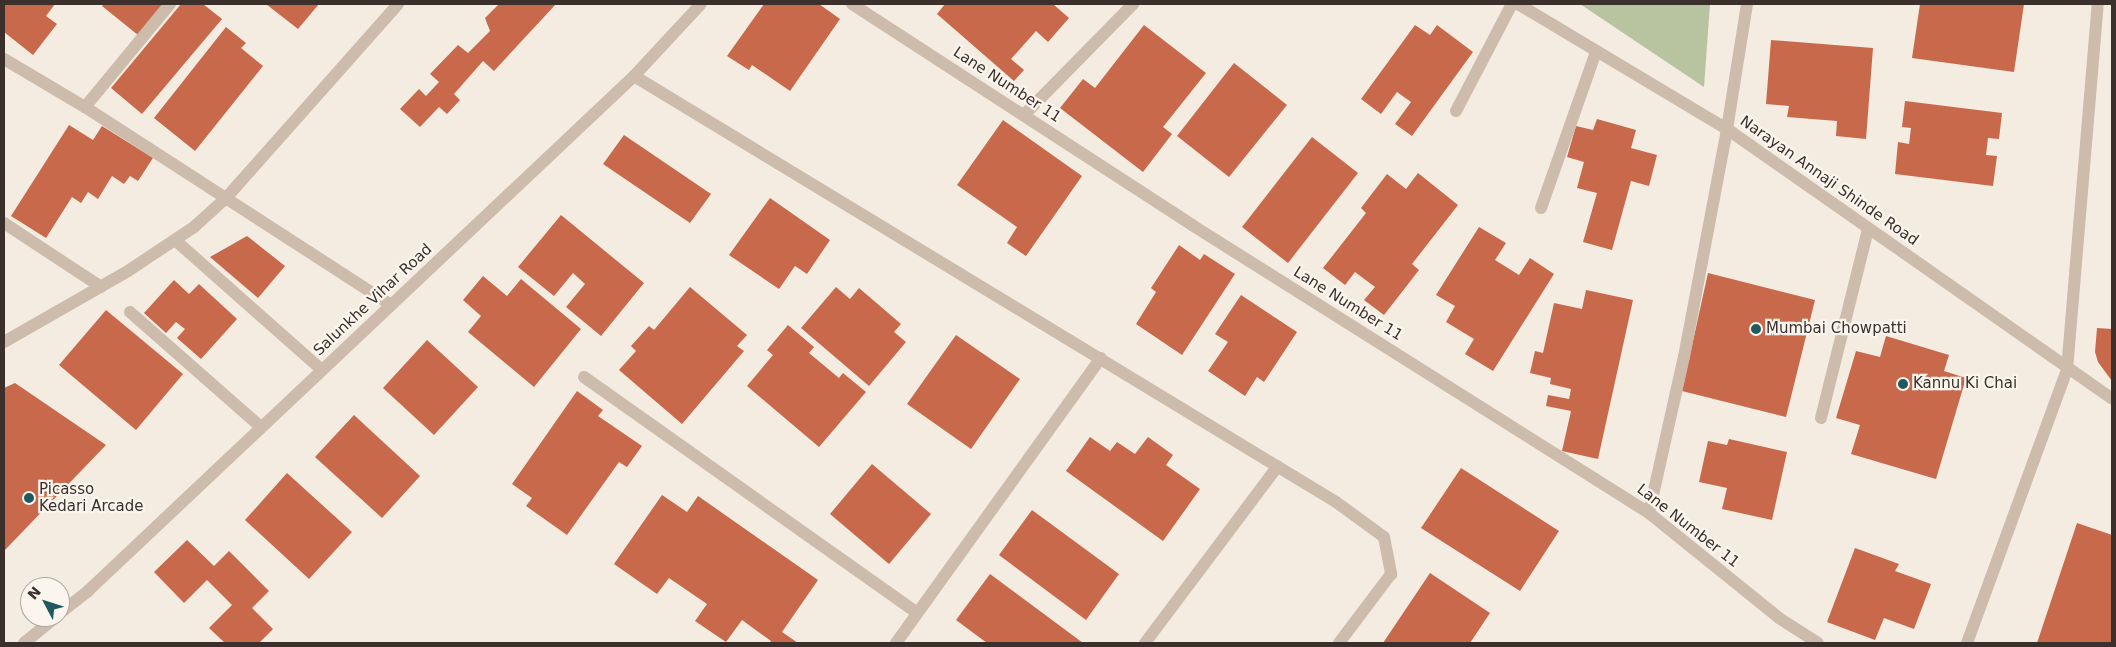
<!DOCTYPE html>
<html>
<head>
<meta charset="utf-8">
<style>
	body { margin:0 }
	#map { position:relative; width:2116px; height:647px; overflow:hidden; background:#f4ebe1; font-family:"DejaVu Sans",sans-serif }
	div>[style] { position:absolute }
	.green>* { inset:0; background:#b8c4a0 }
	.building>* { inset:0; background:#c8694b }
	.minor>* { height:12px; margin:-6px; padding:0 6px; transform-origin:6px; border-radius:6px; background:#cdbbac }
	.dots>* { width:14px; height:14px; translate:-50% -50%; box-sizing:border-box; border:2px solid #fbf5ee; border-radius:50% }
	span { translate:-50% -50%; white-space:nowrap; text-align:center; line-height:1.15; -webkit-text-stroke:4.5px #fbf5ee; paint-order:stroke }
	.street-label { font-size:15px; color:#3b302b }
	.poi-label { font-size:15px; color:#3b302b }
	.left { translate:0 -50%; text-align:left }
	.frame { position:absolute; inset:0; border:5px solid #3b302b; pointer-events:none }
	.north { position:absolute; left:20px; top:577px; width:50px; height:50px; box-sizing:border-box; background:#fbf5ee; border:1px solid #aea6a0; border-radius:50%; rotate:310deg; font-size:14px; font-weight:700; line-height:20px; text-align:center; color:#3b302b }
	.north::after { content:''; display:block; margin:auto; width:18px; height:22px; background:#1f5a5e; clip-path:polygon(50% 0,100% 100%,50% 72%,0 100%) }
</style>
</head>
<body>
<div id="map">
	<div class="green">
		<i style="clip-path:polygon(1580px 4px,1710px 4px,1704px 87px)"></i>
	</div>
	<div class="building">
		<i style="clip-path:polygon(4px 4px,55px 4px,46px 16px,57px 24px,33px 55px,4px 32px)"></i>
		<i style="clip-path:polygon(104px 4px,164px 4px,138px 35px,102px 6px)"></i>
		<i style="clip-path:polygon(181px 4px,203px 4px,222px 19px,142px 114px,111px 88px)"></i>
		<i style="clip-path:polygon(266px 4px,319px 4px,298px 29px)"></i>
		<i style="clip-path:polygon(499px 4px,556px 4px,494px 71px,483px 61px,454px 94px,460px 100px,447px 114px,439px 107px,420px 127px,400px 109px,419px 89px,426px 96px,439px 82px,430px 74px,458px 45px,468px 53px,490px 31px,485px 18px)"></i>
		<i style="clip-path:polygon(764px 4px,819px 4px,840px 19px,790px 91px,752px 65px,749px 70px,727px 56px)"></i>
		<i style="clip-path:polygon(945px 4px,1053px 4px,1069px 18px,1048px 42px,1036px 31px,1011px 59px,1024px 70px,1014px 81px,937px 14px)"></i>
		<i style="clip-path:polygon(1920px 4px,2024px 4px,2014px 72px,1912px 58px)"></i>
		<i style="clip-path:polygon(1144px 25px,1206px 73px,1163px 127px,1172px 134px,1143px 172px,1060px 108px,1083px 79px,1095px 88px)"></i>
		<i style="clip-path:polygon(1415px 25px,1430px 35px,1437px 25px,1473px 52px,1412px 136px,1395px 124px,1411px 102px,1397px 92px,1381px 114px,1361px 99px)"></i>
		<i style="clip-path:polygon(226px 27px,246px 43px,241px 48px,263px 66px,195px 151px,154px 118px)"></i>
		<i style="clip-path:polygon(1771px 40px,1873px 48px,1866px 139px,1836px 136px,1837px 121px,1787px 117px,1789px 106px,1766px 104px)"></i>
		<i style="clip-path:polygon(1234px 63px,1287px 105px,1229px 177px,1177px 136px)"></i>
		<i style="clip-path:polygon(1905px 101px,2002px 113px,1999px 139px,1988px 138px,1986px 155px,1997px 156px,1993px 186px,1895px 174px,1898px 142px,1909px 144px,1911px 128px,1902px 127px)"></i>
		<i style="clip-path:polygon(1597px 119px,1636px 130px,1631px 148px,1657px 155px,1649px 186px,1631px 181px,1612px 250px,1583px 242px,1597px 193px,1577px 188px,1584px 162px,1567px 157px,1576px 126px,1593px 130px)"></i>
		<i style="clip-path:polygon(1003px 120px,1082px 176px,1026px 256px,1007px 243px,1017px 227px,957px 185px)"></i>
		<i style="clip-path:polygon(69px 125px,93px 140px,102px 126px,153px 158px,138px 181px,130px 176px,124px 184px,112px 176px,98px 199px,88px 192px,81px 203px,72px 197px,46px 238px,11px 216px)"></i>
		<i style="clip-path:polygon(624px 135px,711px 194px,690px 223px,603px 164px)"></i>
		<i style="clip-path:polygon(1312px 137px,1358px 173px,1288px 263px,1242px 227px)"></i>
		<i style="clip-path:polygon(1418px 173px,1458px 205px,1412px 264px,1419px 270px,1384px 315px,1364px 300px,1375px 287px,1355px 272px,1345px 285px,1323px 268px,1366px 213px,1361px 208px,1387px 174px,1406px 189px)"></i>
		<i style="clip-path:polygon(770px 198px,830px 240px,807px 274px,795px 266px,779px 289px,729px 255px)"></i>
		<i style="clip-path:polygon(561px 215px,644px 283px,601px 336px,566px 307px,585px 284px,573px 273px,554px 296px,518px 267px)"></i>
		<i style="clip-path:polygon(1479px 227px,1506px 243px,1495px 260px,1519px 275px,1530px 258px,1554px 274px,1493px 371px,1465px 354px,1474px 339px,1446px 322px,1455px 306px,1436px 295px)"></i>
		<i style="clip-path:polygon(247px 236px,285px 266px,258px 298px,210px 257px)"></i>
		<i style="clip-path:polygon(1179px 245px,1200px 260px,1204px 254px,1235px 274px,1182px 355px,1136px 324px,1156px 292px,1151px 288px)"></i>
		<i style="clip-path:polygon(1708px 273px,1815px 300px,1786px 417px,1682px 391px)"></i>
		<i style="clip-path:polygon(483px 276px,507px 296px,521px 279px,581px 329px,534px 387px,468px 332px,481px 316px,463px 300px)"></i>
		<i style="clip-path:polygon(174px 280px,189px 294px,199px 284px,237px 319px,201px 359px,177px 338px,185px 329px,176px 322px,166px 333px,144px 313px)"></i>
		<i style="clip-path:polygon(690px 287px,747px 335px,737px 346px,744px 351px,682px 424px,619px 370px,636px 351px,631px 346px,649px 326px,654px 330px)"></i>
		<i style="clip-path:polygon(836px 287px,850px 299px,859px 288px,901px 324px,894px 332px,906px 342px,869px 386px,801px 328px)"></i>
		<i style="clip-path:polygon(1586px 290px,1633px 300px,1598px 459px,1562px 451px,1571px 411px,1546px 406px,1548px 395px,1569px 399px,1571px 389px,1550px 384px,1551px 378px,1530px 373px,1535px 351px,1543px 353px,1554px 303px,1582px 309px)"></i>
		<i style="clip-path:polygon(1241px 295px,1297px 332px,1264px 382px,1257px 377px,1245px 396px,1208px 371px,1228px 342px,1215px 334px)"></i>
		<i style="clip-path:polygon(106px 310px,183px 374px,136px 430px,59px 365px)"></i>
		<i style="clip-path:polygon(788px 325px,814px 347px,809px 353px,839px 378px,843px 373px,866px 392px,819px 447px,747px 386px,773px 355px,767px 350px)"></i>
		<i style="clip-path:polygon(2097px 328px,2112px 329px,2112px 381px,2098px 362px,2095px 352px)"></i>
		<i style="clip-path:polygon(956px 335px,1020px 379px,971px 449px,907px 404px)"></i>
		<i style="clip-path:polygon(1886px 336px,1949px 355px,1944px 371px,1966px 378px,1936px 479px,1851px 454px,1860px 425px,1836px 418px,1856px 351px,1880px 357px)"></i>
		<i style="clip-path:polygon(427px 340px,478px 387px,434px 435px,383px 388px)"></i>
		<i style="clip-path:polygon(15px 383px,106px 445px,4px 551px,4px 388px)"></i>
		<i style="clip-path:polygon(577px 391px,603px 410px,598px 416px,642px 446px,627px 467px,619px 462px,567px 535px,526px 506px,532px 498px,512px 484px)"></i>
		<i style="clip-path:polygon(354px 415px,420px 476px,382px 518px,315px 457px)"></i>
		<i style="clip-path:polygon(1090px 437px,1110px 451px,1117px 442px,1135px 454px,1148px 437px,1173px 455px,1166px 465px,1200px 489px,1163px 541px,1066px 471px)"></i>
		<i style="clip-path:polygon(1729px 439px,1787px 452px,1772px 520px,1722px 509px,1727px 488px,1699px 482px,1708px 441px,1727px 445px)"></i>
		<i style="clip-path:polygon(872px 464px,931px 514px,889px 564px,830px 514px)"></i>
		<i style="clip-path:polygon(1461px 468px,1559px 531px,1520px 591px,1421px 528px)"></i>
		<i style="clip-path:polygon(287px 473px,352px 532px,309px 579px,245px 520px)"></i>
		<i style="clip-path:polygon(662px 495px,687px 512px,698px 496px,818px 580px,782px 632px,798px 643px,770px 643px,771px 641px,742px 620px,726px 642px,695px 621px,707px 604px,669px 578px,657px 594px,614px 564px)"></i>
		<i style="clip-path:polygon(1032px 510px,1119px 574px,1086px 620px,999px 555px)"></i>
		<i style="clip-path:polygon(2077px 523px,2112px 535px,2112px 643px,2037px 643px)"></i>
		<i style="clip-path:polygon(187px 540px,214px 566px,229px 551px,269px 591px,252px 608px,273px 629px,259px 643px,225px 643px,209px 628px,232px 605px,207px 580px,184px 603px,154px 572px)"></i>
		<i style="clip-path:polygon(1855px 548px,1899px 564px,1895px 571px,1931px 584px,1914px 629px,1884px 618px,1875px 640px,1827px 622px)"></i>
		<i style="clip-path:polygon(1430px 573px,1490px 613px,1470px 643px,1383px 643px)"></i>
		<i style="clip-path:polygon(990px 574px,1083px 643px,987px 643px,956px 620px)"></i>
	</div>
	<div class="minor">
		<i style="left:852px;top:4px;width:406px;rotate:33deg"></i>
		<i style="left:1192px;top:225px;width:540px;rotate:32.22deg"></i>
		<i style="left:1649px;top:513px;width:167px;rotate:38.9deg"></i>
		<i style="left:1779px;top:618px;width:46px;rotate:32.7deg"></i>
		<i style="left:1518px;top:4px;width:244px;rotate:30.9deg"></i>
		<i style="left:1727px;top:129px;width:470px;rotate:35deg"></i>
		<i style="left:4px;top:59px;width:94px;rotate:30.7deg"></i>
		<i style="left:85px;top:107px;width:364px;rotate:32.9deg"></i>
		<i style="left:634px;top:76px;width:821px;rotate:31.25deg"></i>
		<i style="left:1336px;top:502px;width:59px;rotate:36.1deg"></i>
		<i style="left:1384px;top:537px;width:38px;rotate:79deg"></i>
		<i style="left:1391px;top:574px;width:86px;rotate:127deg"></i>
		<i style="left:85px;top:107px;width:134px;rotate:-50.5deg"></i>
		<i style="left:1456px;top:111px;width:121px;rotate:-62.4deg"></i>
		<i style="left:1024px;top:115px;width:156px;rotate:-45.5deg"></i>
		<i style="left:1541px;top:208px;width:165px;rotate:-70.6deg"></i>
		<i style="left:4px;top:223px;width:116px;rotate:33.4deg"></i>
		<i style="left:175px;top:240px;width:196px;rotate:41.5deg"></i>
		<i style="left:130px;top:312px;width:174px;rotate:41.3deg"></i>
		<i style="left:4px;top:342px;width:143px;rotate:-29.8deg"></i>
		<i style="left:128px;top:271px;width:79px;rotate:-33.7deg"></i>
		<i style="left:194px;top:227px;width:43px;rotate:-42.2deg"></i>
		<i style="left:226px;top:198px;width:259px;rotate:-48.4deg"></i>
		<i style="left:584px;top:377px;width:408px;rotate:35.3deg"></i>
		<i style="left:1821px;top:418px;width:195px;rotate:-76deg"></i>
		<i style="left:1649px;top:513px;width:160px;rotate:-77.4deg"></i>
		<i style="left:1684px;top:357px;width:232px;rotate:-79.3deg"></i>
		<i style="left:1727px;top:129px;width:127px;rotate:-80.9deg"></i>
		<i style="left:60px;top:613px;width:37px;rotate:-38deg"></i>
		<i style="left:89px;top:590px;width:749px;rotate:-43.32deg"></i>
		<i style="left:634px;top:76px;width:98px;rotate:-47.1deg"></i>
		<i style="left:24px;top:643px;width:41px;rotate:-39.1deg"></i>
		<i style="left:896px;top:643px;width:351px;rotate:-54.3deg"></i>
		<i style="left:1145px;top:643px;width:221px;rotate:-53.1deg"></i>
		<i style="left:1967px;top:643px;width:291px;rotate:-69.9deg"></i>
		<i style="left:2067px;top:370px;width:367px;rotate:-85.2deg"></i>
	</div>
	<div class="dots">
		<i style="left:1756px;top:329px;background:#1f5a5e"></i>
		<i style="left:1903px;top:384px;background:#1f5a5e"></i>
		<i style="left:29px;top:498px;background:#1f5a5e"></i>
	</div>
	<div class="street-label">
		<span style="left:1007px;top:85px;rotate:33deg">Lane Number 11</span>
		<span style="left:1829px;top:181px;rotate:35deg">Narayan Annaji Shinde Road</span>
		<span style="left:373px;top:300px;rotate:-43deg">Salunkhe Vihar Road</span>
		<span style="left:1348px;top:304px;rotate:32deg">Lane Number 11</span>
		<span style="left:1688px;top:526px;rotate:38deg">Lane Number 11</span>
	</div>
	<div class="poi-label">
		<span class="left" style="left:1766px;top:329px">Mumbai Chowpatti</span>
		<span class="left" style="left:1913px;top:384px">Kannu Ki Chai</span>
		<span class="left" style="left:39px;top:498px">Picasso<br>Kedari Arcade</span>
	</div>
	<div class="frame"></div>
	<div class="north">N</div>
</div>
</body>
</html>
